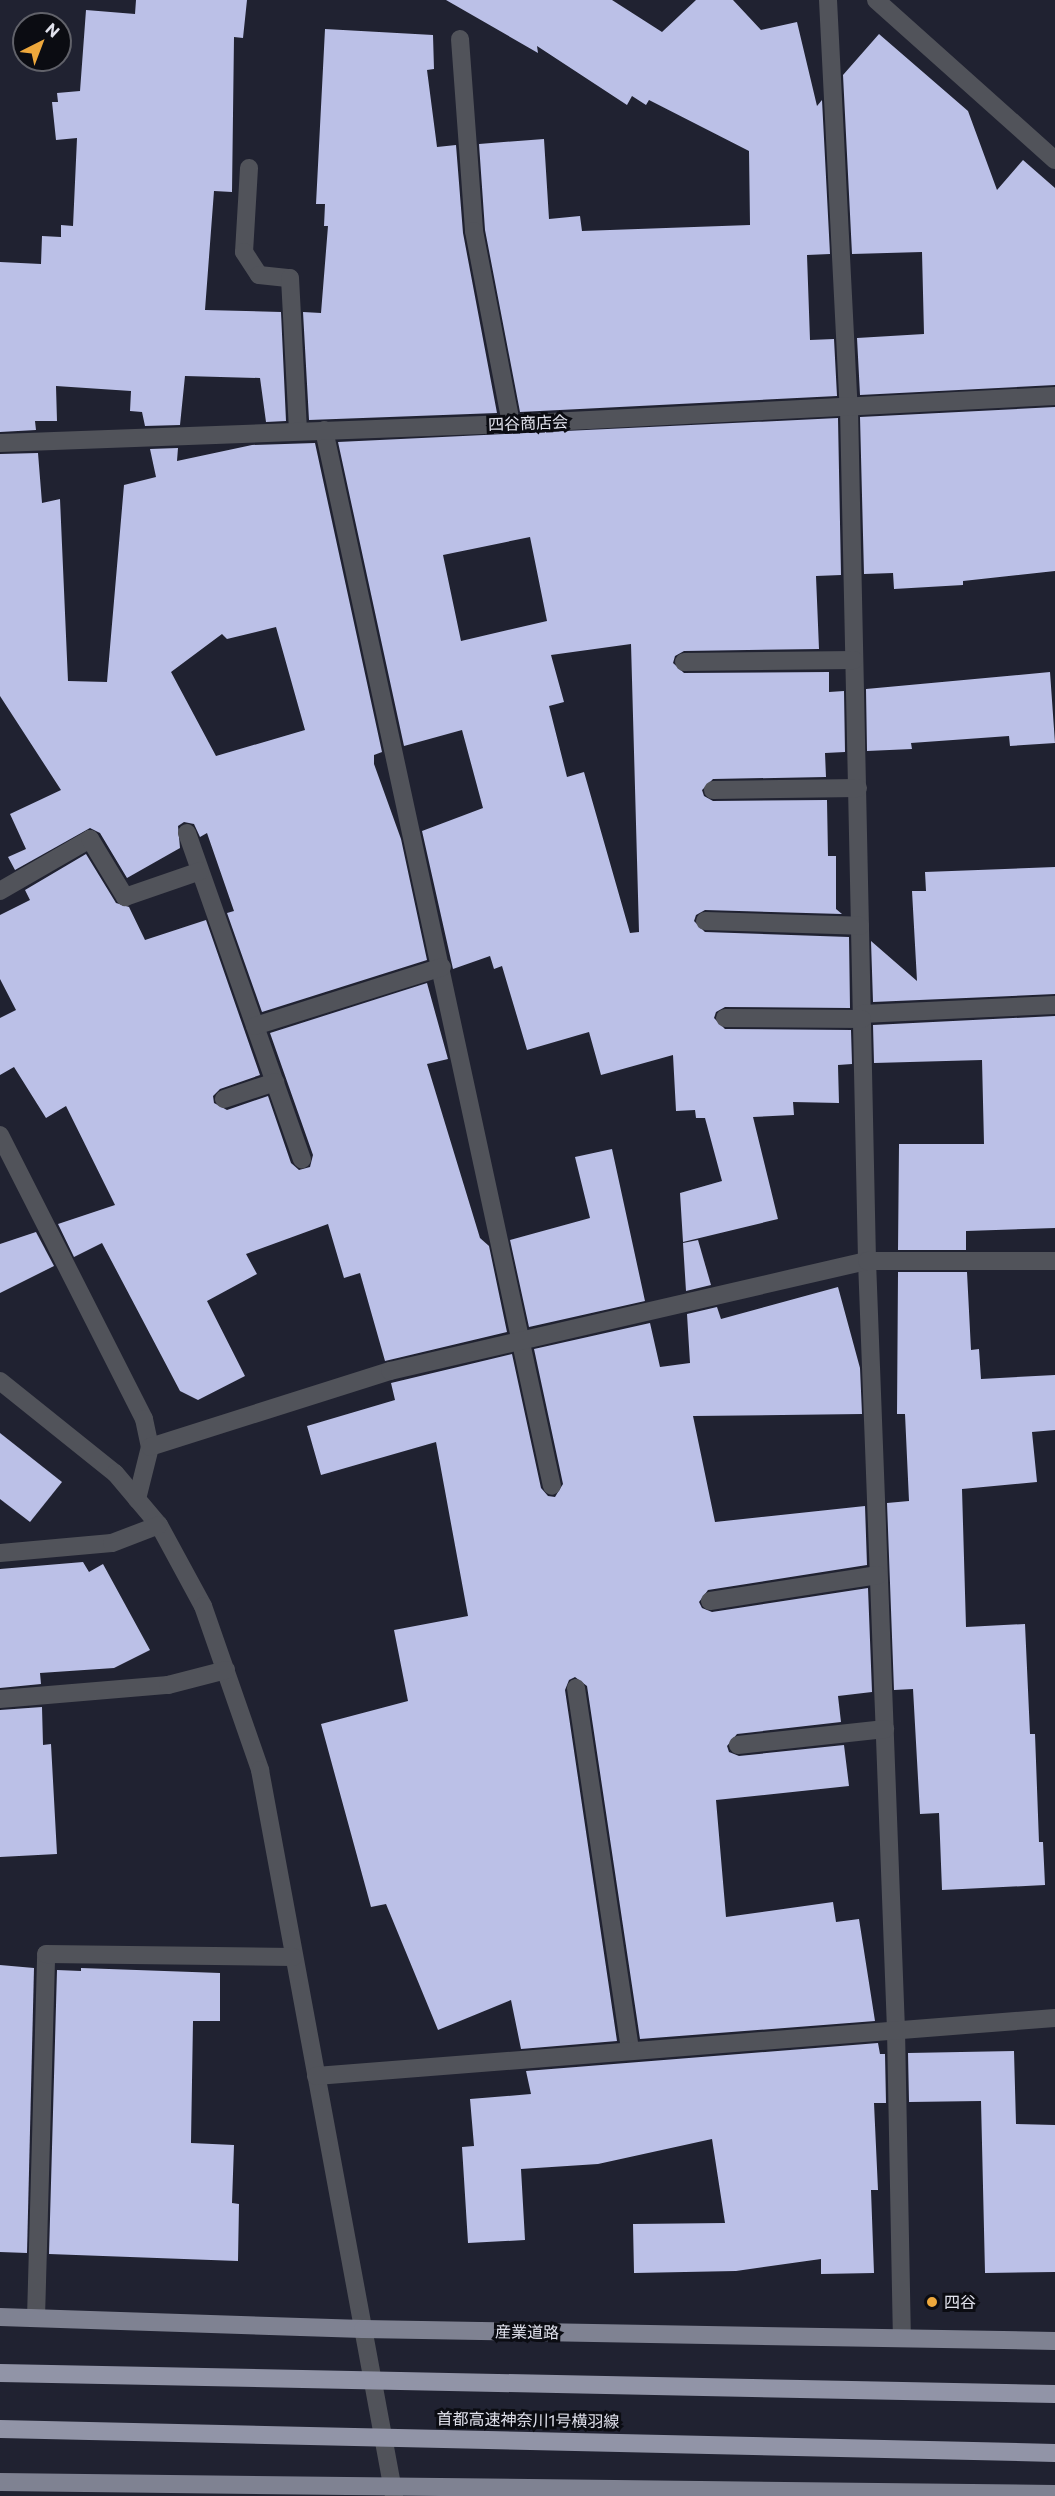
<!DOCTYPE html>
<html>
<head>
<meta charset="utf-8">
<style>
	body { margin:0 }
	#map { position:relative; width:1055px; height:2496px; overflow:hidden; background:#202231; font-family:Commissioner,"Noto Sans JP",sans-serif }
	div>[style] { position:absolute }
	.building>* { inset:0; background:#bbc0e7 }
	.minor>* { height:18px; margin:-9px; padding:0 9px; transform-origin:9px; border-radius:9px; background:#51535a }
	.major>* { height:18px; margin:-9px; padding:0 9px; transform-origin:9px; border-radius:9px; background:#7f8292 }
	.highway>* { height:18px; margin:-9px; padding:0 9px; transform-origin:9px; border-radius:9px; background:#9194a7 }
	.dots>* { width:16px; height:16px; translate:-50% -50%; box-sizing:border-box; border:3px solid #0b0c12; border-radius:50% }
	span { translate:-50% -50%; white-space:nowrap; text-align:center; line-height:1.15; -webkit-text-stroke:6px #0b0c12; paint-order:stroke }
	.street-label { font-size:16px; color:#e1e2ed }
	.poi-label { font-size:16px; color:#e1e2ed }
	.left { translate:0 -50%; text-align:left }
	.north { position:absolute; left:12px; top:12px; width:60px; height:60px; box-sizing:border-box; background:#0b0c12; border:2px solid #61626a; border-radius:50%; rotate:42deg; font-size:16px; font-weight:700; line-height:24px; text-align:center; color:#e1e2ed }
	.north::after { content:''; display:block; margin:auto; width:21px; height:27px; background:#eea83c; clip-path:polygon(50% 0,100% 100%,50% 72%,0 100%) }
</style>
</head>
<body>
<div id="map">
	<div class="building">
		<i style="clip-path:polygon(136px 0,247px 0,243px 38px,234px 37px,232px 192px,214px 191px,205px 310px,281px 312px,286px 421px,266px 422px,260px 378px,185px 376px,180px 425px,145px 426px,142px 412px,130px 411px,131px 391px,56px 386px,57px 421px,35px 421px,36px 430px,0 432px,0 262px,41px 264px,42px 236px,61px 237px,61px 225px,73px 226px,77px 138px,56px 140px,52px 102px,58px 102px,57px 93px,80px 91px,86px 10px,135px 14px)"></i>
		<i style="clip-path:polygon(446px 0,612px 0,662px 32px,696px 0,733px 0,761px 30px,797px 22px,817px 106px,822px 100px,830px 254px,807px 255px,810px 340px,834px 339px,837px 396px,520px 412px,485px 230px,479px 144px,544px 139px,549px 219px,580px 216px,582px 231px,750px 225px,749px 151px,649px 100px,646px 105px,632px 96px,627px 105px,537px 46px,538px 53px)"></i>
		<i style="clip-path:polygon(325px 29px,433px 35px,434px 69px,427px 70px,437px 147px,456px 145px,463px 233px,497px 413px,309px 420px,303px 312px,321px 313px,328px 226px,324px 226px,325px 204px,316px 204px)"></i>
		<i style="clip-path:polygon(879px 34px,968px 111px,997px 190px,1023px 160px,1055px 188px,1055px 385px,860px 395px,857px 338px,924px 334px,922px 252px,852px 254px,843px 75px)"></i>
		<i style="clip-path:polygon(1055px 407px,1055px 571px,963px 581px,963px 585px,894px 589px,893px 573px,864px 574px,860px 417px)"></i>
		<i style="clip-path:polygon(evenodd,838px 418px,841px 575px,816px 576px,819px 649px,684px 651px,675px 656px,673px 663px,684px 673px,829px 672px,829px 692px,844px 691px,845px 752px,825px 753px,826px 777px,713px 779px,702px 790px,704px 796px,713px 801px,827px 800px,828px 856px,836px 856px,836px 909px,842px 914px,705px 910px,696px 915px,694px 921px,705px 932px,849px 937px,850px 1008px,725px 1007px,716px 1012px,714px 1018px,725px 1029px,851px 1030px,852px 1064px,838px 1065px,839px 1103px,793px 1102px,794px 1115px,753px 1117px,778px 1219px,683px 1242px,680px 1193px,722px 1181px,705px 1118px,696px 1118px,695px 1110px,676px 1111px,673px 1055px,601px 1075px,589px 1032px,527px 1050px,502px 966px,494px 969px,490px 956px,453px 969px,422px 831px,483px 808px,462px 730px,404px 746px,338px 442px,838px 418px,530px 537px,547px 621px,461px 641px,443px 555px,530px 537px,838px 418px,631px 644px,639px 932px,630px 933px,584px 772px,567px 777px,549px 706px,564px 702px,551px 655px,631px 644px)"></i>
		<i style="clip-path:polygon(evenodd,315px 443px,382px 752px,374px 755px,374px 764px,401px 839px,427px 960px,262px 1012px,227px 913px,234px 911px,207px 833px,200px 837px,194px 824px,184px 822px,178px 826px,180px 848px,127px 878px,100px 833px,90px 828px,15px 870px,8px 857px,26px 849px,10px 814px,61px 790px,0 696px,0 454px,38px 453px,42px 503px,60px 499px,68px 681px,107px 682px,124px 485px,156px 477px,150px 449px,178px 448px,177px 461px,252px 445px,315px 443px,276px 627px,305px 730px,216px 756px,171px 672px,222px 634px,227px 639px,276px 627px)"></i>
		<i style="clip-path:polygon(1050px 672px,1055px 743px,1010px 746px,1009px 736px,911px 743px,912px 749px,867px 751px,866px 689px)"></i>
		<i style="clip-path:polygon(86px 854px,116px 903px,129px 907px,145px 940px,206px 920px,260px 1075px,220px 1089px,213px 1096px,214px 1103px,227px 1110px,268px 1096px,291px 1163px,299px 1170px,310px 1167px,313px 1155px,270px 1033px,427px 983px,448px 1059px,427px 1064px,480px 1238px,489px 1246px,507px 1332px,385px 1361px,360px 1273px,344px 1278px,328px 1224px,246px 1254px,257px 1274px,207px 1301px,245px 1376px,198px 1400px,180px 1391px,102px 1243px,74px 1257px,58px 1224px,115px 1205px,66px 1106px,46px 1118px,14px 1067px,0 1075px,0 1018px,16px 1010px,0 979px,0 915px,30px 900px,25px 890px)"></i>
		<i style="clip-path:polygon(1055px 867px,1055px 994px,873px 1002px,871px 941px,917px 981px,912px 891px,926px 891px,925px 872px)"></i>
		<i style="clip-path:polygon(1055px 1016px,1055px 1228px,966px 1231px,966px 1250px,898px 1250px,899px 1144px,984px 1144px,982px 1060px,874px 1063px,873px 1025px)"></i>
		<i style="clip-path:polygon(612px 1149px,645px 1301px,529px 1327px,510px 1240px,590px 1218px,575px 1157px)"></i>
		<i style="clip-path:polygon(36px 1232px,54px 1266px,0 1293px,0 1244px)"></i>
		<i style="clip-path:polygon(698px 1240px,711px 1285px,686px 1291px,683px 1243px)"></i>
		<i style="clip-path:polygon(898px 1272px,967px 1272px,971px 1350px,979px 1349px,981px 1379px,1055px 1375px,1055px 1430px,1032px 1432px,1037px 1482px,962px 1489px,966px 1627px,1025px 1624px,1030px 1734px,1035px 1734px,1039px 1842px,1043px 1842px,1045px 1885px,942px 1890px,939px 1813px,920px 1814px,913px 1689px,894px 1690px,887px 1503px,909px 1501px,905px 1414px,897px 1414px)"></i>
		<i style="clip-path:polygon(838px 1287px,860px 1368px,862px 1414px,693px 1416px,715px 1522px,865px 1506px,867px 1565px,708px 1590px,699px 1602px,702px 1608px,712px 1612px,868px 1588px,872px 1692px,838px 1696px,841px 1722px,737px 1734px,727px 1746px,729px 1752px,739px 1756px,844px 1745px,849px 1786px,716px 1800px,726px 1917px,833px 1902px,836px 1922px,859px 1919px,875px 2021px,640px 2039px,587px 1686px,575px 1677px,569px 1680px,565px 1690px,617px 2041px,521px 2049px,511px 2000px,438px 2030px,386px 1904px,371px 1907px,321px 1724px,408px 1701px,394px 1630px,468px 1616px,436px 1442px,321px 1475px,307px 1426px,395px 1400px,391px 1383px,512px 1354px,541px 1488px,548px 1496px,555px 1497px,563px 1484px,534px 1349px,650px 1323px,660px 1367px,690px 1363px,687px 1314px,717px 1307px,721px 1319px)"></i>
		<i style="clip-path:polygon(0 1433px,62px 1482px,30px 1522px,0 1499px)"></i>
		<i style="clip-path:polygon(83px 1562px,89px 1572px,103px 1564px,150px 1650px,114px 1668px,40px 1673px,41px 1684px,0 1688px,0 1569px)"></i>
		<i style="clip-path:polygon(42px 1707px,43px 1745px,51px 1744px,57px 1854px,0 1857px,0 1710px)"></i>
		<i style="clip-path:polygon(0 1965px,34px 1968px,27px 2253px,0 2252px)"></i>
		<i style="clip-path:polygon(81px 1968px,220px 1973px,220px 2021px,193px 2021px,191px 2143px,234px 2145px,232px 2203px,239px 2204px,238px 2261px,49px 2254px,57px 1970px,81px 1971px)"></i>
		<i style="clip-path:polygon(878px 2043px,880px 2054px,885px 2054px,886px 2103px,874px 2103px,878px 2190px,871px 2190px,874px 2273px,821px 2274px,821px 2259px,736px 2271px,634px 2273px,633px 2224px,725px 2223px,712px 2139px,598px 2164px,521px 2169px,525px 2240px,468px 2243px,462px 2147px,474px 2146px,470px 2099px,531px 2094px,526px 2071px)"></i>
		<i style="clip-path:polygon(1014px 2051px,1016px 2124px,1055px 2125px,1055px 2272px,985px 2273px,981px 2101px,909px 2102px,908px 2053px)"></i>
	</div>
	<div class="minor">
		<i style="left:828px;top:0;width:409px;rotate:87.1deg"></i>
		<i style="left:849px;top:408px;width:853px;rotate:88.79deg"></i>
		<i style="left:867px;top:1261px;width:770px;rotate:87.84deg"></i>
		<i style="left:896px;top:2030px;width:307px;rotate:88.9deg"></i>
		<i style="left:876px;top:0;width:240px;rotate:41.8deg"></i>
		<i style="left:460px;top:39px;width:193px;rotate:85.8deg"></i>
		<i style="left:474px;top:231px;width:197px;rotate:79.1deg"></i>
		<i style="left:249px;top:168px;width:84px;rotate:93.4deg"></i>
		<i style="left:244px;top:252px;width:27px;rotate:57deg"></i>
		<i style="left:259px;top:275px;width:31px;rotate:6deg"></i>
		<i style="left:290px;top:278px;width:152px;rotate:87deg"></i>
		<i style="left:324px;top:430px;width:1080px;rotate:77.82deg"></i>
		<i style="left:0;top:443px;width:511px;rotate:-2.13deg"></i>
		<i style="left:511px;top:424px;width:545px;rotate:-2.95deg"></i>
		<i style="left:684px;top:662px;width:170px;rotate:-0.7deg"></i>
		<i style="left:713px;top:790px;width:145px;rotate:-0.8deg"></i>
		<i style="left:187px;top:833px;width:346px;rotate:70.6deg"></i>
		<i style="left:0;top:891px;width:104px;rotate:-30deg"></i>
		<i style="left:90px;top:839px;width:68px;rotate:58.9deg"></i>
		<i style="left:125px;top:897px;width:79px;rotate:-19.1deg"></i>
		<i style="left:705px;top:921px;width:155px;rotate:1.8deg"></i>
		<i style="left:862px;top:1014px;width:193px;rotate:-2.7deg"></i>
		<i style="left:725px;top:1018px;width:137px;rotate:0.4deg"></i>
		<i style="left:255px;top:1026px;width:196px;rotate:-17.5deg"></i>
		<i style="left:224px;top:1099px;width:54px;rotate:-18.4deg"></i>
		<i style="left:0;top:1135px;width:318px;rotate:63.1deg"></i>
		<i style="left:144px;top:1419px;width:29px;rotate:78deg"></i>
		<i style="left:150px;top:1447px;width:54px;rotate:104deg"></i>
		<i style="left:0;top:1381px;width:147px;rotate:38.7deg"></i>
		<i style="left:115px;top:1473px;width:68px;rotate:49.8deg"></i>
		<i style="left:159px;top:1525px;width:92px;rotate:61.5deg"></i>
		<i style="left:203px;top:1606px;width:174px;rotate:70.8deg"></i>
		<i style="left:260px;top:1770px;width:738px;rotate:79.54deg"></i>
		<i style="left:150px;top:1447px;width:252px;rotate:-17.6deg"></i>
		<i style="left:390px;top:1371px;width:490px;rotate:-13deg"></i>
		<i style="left:867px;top:1261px;width:188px"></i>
		<i style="left:0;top:1553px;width:112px;rotate:-5.1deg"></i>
		<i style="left:112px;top:1543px;width:50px;rotate:-21deg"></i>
		<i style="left:710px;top:1601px;width:170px;rotate:-8.8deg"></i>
		<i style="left:576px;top:1688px;width:367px;rotate:81.5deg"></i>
		<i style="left:0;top:1699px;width:169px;rotate:-4.8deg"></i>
		<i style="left:168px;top:1685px;width:60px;rotate:-14.5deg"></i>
		<i style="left:738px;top:1745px;width:148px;rotate:-6.2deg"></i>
		<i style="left:316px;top:2076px;width:741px;rotate:-4.49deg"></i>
		<i style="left:36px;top:2318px;width:364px;rotate:-88.4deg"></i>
		<i style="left:46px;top:1954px;width:247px;rotate:0.7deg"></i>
	</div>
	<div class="major">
		<i style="left:0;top:2317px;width:363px;rotate:1.9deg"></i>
		<i style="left:363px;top:2329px;width:692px;rotate:0.99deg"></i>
		<i style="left:0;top:2482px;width:1055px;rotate:0.65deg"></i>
	</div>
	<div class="highway">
		<i style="left:0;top:2373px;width:1055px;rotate:1.14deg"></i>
		<i style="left:0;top:2429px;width:1055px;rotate:1.3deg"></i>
	</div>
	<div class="dots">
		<i style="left:932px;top:2302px;background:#eea83c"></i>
	</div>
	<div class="street-label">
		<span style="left:528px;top:423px;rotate:-2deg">四谷商店会</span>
		<span style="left:527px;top:2332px;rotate:1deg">産業道路</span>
		<span style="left:528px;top:2420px;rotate:1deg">首都高速神奈川1号横羽線</span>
	</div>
	<div class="poi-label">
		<span class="left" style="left:944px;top:2302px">四谷</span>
	</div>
	<div class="north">N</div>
</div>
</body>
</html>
